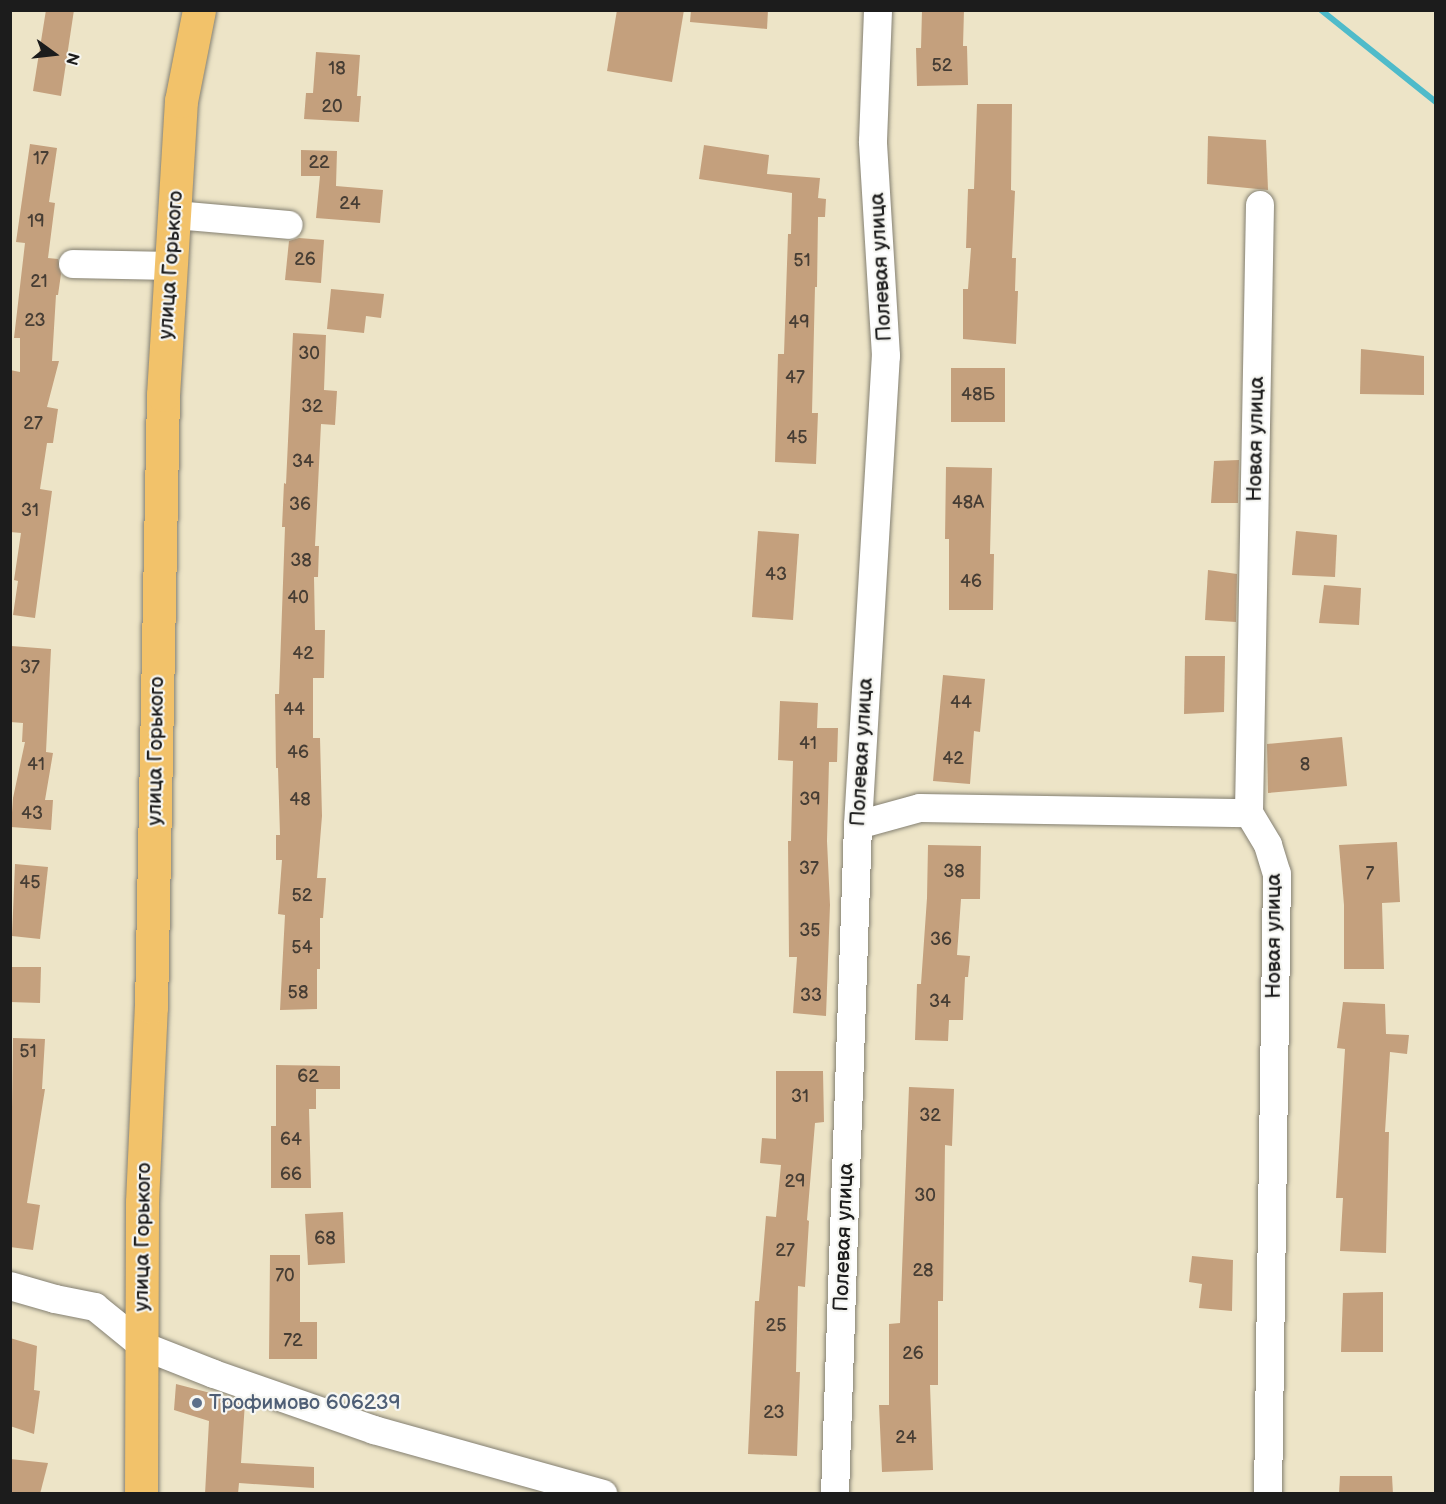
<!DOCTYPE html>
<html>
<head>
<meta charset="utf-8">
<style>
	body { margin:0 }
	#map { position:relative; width:1446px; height:1504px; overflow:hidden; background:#ede4c7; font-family:"Balsamiq Sans",sans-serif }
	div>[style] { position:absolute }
	.stream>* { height:6px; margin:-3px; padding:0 3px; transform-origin:3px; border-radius:3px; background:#4fbbca }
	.building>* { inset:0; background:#c4a07d }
	.roads { filter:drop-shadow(0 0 2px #848072) drop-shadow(0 0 2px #848072) }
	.minor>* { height:28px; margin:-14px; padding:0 14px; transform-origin:14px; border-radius:14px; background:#fff }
	.major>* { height:33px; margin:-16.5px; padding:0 16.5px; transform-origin:16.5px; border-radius:16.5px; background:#f2c26a }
	.dots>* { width:16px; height:16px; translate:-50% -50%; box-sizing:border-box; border:3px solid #f6f6f2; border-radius:50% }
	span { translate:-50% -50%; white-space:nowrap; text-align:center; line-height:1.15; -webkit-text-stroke:4.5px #f6f6f2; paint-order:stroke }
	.number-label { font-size:18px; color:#463d34 }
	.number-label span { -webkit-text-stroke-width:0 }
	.street-label { font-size:21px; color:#1c1c1c }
	.service-label { font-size:21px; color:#4e5e75 }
	.left { translate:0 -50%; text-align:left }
	.frame { position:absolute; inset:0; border:12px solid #1c1c1c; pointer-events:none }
	.north { position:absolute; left:24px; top:24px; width:60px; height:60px; -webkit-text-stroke:4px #f6f6f2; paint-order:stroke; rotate:105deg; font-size:16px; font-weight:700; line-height:24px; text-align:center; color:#1c1c1c }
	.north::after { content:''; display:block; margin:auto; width:21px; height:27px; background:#1c1c1c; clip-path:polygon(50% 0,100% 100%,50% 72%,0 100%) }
</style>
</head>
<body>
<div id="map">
	<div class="stream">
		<i style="left:1321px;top:10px;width:147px;rotate:38.7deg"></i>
	</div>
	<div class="building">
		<i style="clip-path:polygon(46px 10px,74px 10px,61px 96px,33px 91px)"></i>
		<i style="clip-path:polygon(617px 10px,684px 10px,672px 82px,607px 71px)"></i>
		<i style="clip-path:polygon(691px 10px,768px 10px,767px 29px,690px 22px)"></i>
		<i style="clip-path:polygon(922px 10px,964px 10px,963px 46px,967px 46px,968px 85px,917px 86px,916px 48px,921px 48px)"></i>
		<i style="clip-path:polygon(316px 52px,360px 55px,357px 96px,361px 96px,359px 122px,304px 119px,306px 93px,313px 93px)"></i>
		<i style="clip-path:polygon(977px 104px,1012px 104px,1011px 190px,1015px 191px,1012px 258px,1016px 258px,1015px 291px,1018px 291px,1016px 344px,963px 339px,963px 289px,968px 289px,971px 248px,966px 248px,968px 189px,974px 189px)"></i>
		<i style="clip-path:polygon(1208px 136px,1266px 140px,1268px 190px,1207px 184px)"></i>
		<i style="clip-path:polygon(30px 144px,57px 148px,49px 202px,55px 203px,48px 258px,58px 259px,61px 274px,58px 295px,56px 295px,52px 361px,59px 361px,47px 407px,58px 409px,53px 443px,47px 443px,40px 489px,52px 491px,35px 618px,13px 615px,18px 581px,14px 580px,21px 533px,10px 532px,10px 370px,20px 372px,20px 338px,14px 338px,25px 243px,16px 242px)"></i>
		<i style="clip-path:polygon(704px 145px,769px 155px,767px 174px,820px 178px,818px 198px,826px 199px,825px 217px,818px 217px,817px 287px,815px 287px,812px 413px,818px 413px,816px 464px,775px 462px,778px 354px,784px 354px,788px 234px,791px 234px,792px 193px,699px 179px)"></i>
		<i style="clip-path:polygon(301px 150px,337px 151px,336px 186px,383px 190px,380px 223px,316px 218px,320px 176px,301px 176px)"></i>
		<i style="clip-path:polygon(299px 238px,324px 240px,321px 283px,285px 280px,289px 241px)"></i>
		<i style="clip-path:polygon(331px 289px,384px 294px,381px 318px,366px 316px,364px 333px,327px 329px)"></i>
		<i style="clip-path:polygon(293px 333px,326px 335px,324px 390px,337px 391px,335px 425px,321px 424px,315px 546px,319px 546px,318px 577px,314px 577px,315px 630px,325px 630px,324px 678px,313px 678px,313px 738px,320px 738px,322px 816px,317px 878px,326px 878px,323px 918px,320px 918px,320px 969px,317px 969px,317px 1009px,280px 1010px,285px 915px,278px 914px,282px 860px,276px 860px,276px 835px,280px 835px,278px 768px,276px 768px,275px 694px,279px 694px,285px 527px,282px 527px,284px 483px,286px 484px)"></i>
		<i style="clip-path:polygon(1361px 349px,1424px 356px,1424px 395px,1360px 394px)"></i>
		<i style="clip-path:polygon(951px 368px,1005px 368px,1005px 422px,951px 422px)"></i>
		<i style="clip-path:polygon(1239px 460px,1238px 503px,1211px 503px,1214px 461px)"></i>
		<i style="clip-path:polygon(946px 467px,992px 468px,990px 554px,994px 554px,993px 610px,949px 610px,949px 539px,945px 539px)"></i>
		<i style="clip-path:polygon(758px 531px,799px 534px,793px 620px,752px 617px)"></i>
		<i style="clip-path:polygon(1296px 531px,1337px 535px,1335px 577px,1292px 575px)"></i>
		<i style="clip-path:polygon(1208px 570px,1237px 574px,1236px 622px,1205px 620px)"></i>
		<i style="clip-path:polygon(1324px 585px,1361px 588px,1359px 625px,1319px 623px)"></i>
		<i style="clip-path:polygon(11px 646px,51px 649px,46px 752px,53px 753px,45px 800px,53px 800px,51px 830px,11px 827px,13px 798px,25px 742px,22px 742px,23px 723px,10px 722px)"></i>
		<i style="clip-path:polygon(1185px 656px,1225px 656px,1224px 712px,1184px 714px)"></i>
		<i style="clip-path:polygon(943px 675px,985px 679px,980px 732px,974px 731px,970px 784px,933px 781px)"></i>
		<i style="clip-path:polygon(780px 701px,818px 703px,817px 728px,838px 728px,837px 762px,829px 762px,827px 841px,830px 905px,826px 1016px,793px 1013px,797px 957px,789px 957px,788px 841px,791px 841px,793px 761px,778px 760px)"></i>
		<i style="clip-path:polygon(1342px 737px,1347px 786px,1268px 793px,1267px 744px)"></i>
		<i style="clip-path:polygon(1397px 842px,1400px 902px,1382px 903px,1384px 969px,1344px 969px,1344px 905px,1339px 845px)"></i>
		<i style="clip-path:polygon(928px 845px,981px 846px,980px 899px,961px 899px,957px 955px,970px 956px,968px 977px,965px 977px,963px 1020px,949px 1020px,948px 1041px,915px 1040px,917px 984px,921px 984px,927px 898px)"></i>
		<i style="clip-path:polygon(15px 864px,48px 867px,40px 939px,12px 936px)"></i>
		<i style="clip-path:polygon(10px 967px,41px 967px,40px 1003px,10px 1002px)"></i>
		<i style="clip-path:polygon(1343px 1002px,1385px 1004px,1386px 1034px,1409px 1035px,1407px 1054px,1390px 1052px,1385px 1132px,1389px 1132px,1386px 1253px,1340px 1251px,1343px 1198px,1336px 1198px,1345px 1049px,1337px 1048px)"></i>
		<i style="clip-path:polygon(13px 1038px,45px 1039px,42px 1089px,45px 1089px,27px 1203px,40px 1205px,33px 1250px,10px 1247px)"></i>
		<i style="clip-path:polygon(276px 1065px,340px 1066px,340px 1089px,316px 1089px,316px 1109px,309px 1109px,311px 1188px,271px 1188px,271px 1126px,276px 1126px)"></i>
		<i style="clip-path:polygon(776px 1071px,823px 1071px,824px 1122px,815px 1123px,807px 1220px,809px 1221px,805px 1287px,798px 1286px,796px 1372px,800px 1372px,797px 1456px,748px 1454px,755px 1301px,759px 1301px,766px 1216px,776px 1217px,781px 1165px,760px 1163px,762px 1138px,776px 1139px)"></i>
		<i style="clip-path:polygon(909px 1087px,954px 1089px,952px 1146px,945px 1145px,943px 1301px,938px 1301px,938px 1385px,930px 1385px,933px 1470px,882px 1472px,879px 1405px,889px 1405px,889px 1324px,900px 1323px)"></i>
		<i style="clip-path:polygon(343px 1212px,345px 1263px,308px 1265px,305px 1214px)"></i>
		<i style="clip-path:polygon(270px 1255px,300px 1255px,300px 1322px,317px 1322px,317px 1359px,269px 1359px)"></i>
		<i style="clip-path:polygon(1192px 1256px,1233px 1260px,1232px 1311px,1199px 1308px,1202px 1284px,1189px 1282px)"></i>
		<i style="clip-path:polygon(1383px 1292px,1383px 1352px,1341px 1352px,1343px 1293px)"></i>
		<i style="clip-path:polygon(10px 1338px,37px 1346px,34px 1390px,40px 1391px,34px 1434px,10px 1426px)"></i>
		<i style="clip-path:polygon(176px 1384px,245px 1402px,241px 1463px,314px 1467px,314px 1488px,239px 1483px,238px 1494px,205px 1494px,209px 1421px,174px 1410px)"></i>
		<i style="clip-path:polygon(10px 1459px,48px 1463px,40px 1494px,10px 1494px)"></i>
		<i style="clip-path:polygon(1340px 1476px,1392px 1476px,1393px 1494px,1339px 1494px)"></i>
	</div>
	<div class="roads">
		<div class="minor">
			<i style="left:1260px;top:205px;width:608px;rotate:91.04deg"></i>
			<i style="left:1249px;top:813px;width:37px;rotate:59deg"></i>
			<i style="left:1268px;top:845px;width:30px;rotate:73deg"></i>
			<i style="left:1277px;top:874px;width:620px;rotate:90.83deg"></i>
			<i style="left:175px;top:215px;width:114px;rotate:5deg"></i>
			<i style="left:73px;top:264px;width:98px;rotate:1.2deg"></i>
			<i style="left:858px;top:825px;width:64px;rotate:-15.3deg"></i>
			<i style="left:920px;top:808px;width:329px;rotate:0.9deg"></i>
			<i style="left:10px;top:1286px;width:47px;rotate:16.1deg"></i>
			<i style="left:55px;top:1299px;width:41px;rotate:11.3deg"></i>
			<i style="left:95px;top:1307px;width:62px;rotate:39.1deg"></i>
			<i style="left:143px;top:1346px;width:76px;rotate:21.5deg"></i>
			<i style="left:214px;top:1374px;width:170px;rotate:19.3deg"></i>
			<i style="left:374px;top:1430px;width:238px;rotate:15.6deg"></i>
			<i style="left:835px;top:1494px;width:669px;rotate:-88.03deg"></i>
			<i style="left:858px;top:825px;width:470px;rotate:-86.6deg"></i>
			<i style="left:886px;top:356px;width:215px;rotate:-93.5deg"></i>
			<i style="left:873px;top:141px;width:131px;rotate:-87.8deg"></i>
		</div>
		<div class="major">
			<i style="left:141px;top:1494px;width:292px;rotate:-89.8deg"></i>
			<i style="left:142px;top:1202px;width:195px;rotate:-87.4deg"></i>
			<i style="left:151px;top:1007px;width:612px;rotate:-88.88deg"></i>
			<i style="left:163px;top:395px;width:295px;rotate:-86.5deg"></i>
			<i style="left:181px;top:101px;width:93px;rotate:-78.8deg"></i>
		</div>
	</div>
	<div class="dots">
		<i style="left:197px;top:1403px;background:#5c6f8a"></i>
	</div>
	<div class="number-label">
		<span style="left:942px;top:66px">52</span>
		<span style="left:337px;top:69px">18</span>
		<span style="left:332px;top:107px">20</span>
		<span style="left:41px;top:159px">17</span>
		<span style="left:319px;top:163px">22</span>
		<span style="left:350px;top:204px">24</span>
		<span style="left:36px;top:222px">19</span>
		<span style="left:305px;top:260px">26</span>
		<span style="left:802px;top:261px">51</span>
		<span style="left:39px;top:282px">21</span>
		<span style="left:35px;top:321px">23</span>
		<span style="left:799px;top:323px">49</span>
		<span style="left:309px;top:354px">30</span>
		<span style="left:795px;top:378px">47</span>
		<span style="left:978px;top:395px">48Б</span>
		<span style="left:312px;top:407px">32</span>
		<span style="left:33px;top:424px">27</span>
		<span style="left:797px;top:438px">45</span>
		<span style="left:303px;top:462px">34</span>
		<span style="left:968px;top:503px">48А</span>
		<span style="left:300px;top:505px">36</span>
		<span style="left:30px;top:511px">31</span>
		<span style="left:301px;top:561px">38</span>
		<span style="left:776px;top:575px">43</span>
		<span style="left:971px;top:582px">46</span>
		<span style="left:298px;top:598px">40</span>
		<span style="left:303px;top:654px">42</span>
		<span style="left:30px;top:668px">37</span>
		<span style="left:961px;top:703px">44</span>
		<span style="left:294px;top:710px">44</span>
		<span style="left:808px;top:744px">41</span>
		<span style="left:298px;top:753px">46</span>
		<span style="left:953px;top:759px">42</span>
		<span style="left:36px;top:765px">41</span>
		<span style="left:1305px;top:765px">8</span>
		<span style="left:300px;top:800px">48</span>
		<span style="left:810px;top:800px">39</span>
		<span style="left:32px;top:814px">43</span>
		<span style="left:809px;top:869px">37</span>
		<span style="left:954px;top:872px">38</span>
		<span style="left:1370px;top:874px">7</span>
		<span style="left:30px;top:883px">45</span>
		<span style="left:302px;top:896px">52</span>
		<span style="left:810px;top:931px">35</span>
		<span style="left:941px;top:940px">36</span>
		<span style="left:302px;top:948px">54</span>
		<span style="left:298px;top:993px">58</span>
		<span style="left:811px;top:996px">33</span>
		<span style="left:940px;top:1002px">34</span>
		<span style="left:28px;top:1052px">51</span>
		<span style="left:308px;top:1077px">62</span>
		<span style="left:800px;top:1097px">31</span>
		<span style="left:930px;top:1116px">32</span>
		<span style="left:291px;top:1140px">64</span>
		<span style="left:291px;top:1175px">66</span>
		<span style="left:795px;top:1182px">29</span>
		<span style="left:925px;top:1196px">30</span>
		<span style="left:325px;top:1239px">68</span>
		<span style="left:785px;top:1251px">27</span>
		<span style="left:923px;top:1271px">28</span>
		<span style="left:285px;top:1276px">70</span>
		<span style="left:776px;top:1326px">25</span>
		<span style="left:293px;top:1341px">72</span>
		<span style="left:913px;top:1354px">26</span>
		<span style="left:774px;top:1413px">23</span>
		<span style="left:906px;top:1438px">24</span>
	</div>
	<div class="street-label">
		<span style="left:171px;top:265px;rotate:-86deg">улица Горького</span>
		<span style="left:881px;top:267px;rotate:-93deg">Полевая улица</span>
		<span style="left:1256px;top:439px;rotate:-89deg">Новая улица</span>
		<span style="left:156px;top:751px;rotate:-89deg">улица Горького</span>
		<span style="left:862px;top:752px;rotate:-87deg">Полевая улица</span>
		<span style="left:1274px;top:936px;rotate:-90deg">Новая улица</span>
		<span style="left:143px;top:1237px;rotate:-89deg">улица Горького</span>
		<span style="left:844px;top:1237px;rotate:-88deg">Полевая улица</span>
	</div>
	<div class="service-label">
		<span class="left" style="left:209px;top:1403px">Трофимово 606239</span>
	</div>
	<div class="frame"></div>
	<div class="north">N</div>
</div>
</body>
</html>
